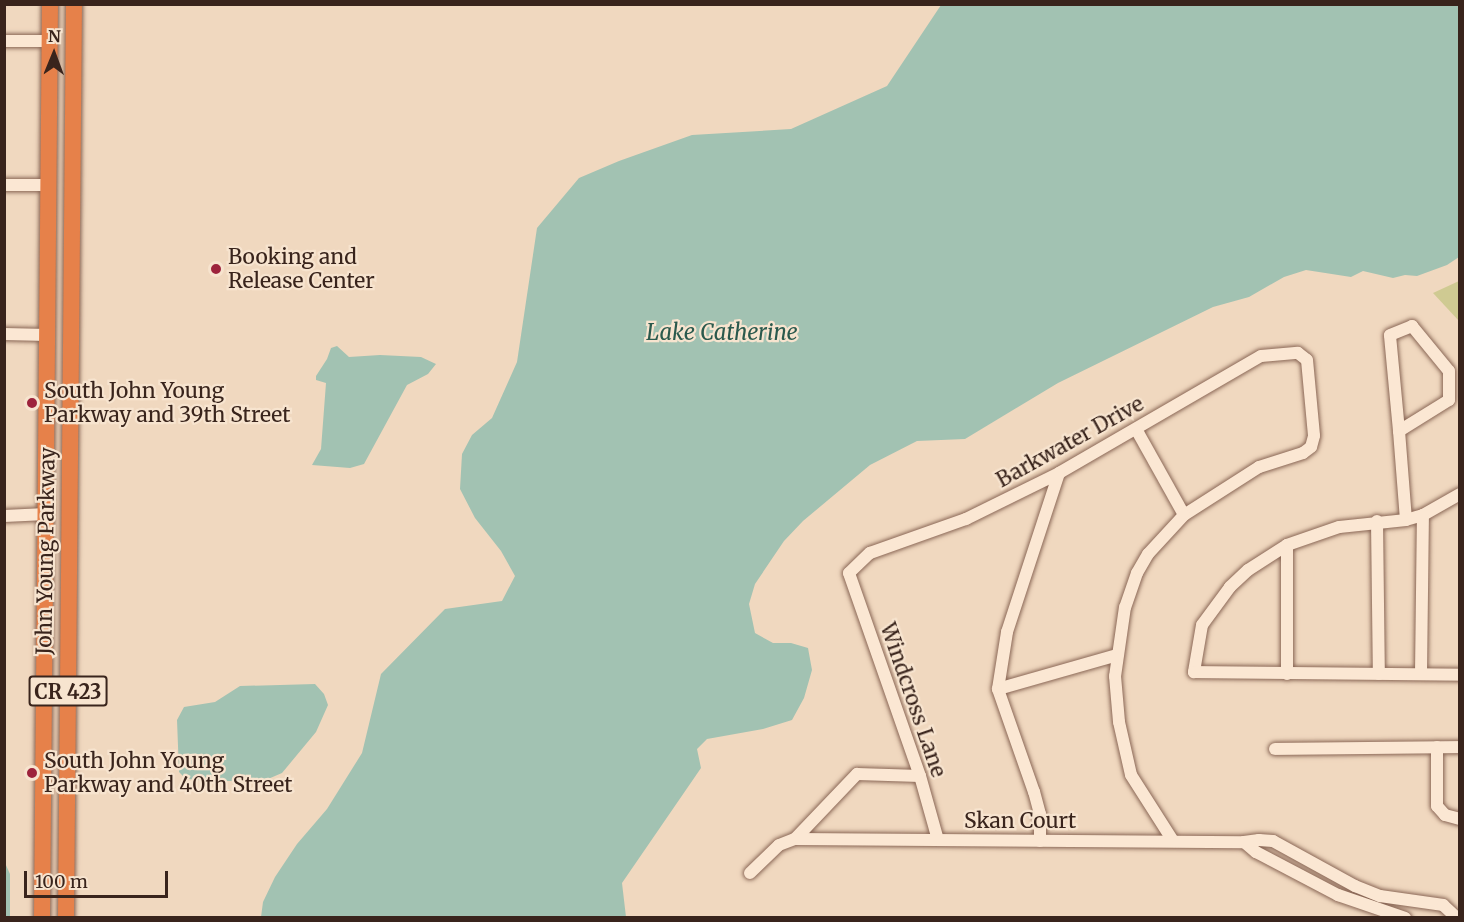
<!DOCTYPE html>
<html>
<head>
<meta charset="utf-8">
<style>
	body { margin:0 }
	#map { position:relative; width:1464px; height:922px; overflow:hidden; background:#f0d8bf; font-family:Merriweather,serif }
	div>[style] { position:absolute }
	.green>* { inset:0; background:#cfca92 }
	.water>* { inset:0; background:#a2c2b2 }
	.roads { filter:drop-shadow(0 0 2px #8a6756) drop-shadow(0 0 2px #8a6756) }
	.minor>* { height:12px; margin:-6px; padding:0 6px; transform-origin:6px; border-radius:6px; background:#fbe7d3 }
	.highway>* { height:16px; margin:-8px; padding:0 8px; transform-origin:8px; border-radius:8px; background:#e6814a }
	.dots>* { width:16px; height:16px; translate:-50% -50%; box-sizing:border-box; border:3px solid #f7e4cf; border-radius:50% }
	span { translate:-50% -50%; white-space:nowrap; text-align:center; line-height:1.15; -webkit-text-stroke:4.5px #f7e4cf; paint-order:stroke }
	.shield-label span { padding:2px 4px; background:#f7e4cf; border:2px solid; border-radius:4px; -webkit-text-stroke-width:0 }
	.shield-label { font-size:20px; color:#39241c; font-weight:700 }
	.poi-label { font-size:21px; color:#39241c }
	.left { translate:0 -50%; text-align:left }
	.street-label { font-size:21px; color:#39241c }
	.water-label { font-size:22px; color:#2a594d; font-style:italic }
	.frame { position:absolute; inset:0; border:6px solid #39241c; pointer-events:none }
	.north { position:absolute; left:24px; top:24px; width:60px; height:60px; -webkit-text-stroke:4px #f7e4cf; paint-order:stroke; rotate:1deg; font-size:16px; font-weight:700; line-height:24px; text-align:center; color:#39241c }
	.north::after { content:''; display:block; margin:auto; width:21px; height:27px; background:#39241c; clip-path:polygon(50% 0,100% 100%,50% 72%,0 100%) }
	.scale { position:absolute; left:24px; top:871px; width:144px; height:27px; box-sizing:border-box; border:3px solid #39241c; border-top:0; padding-left:8px; font-size:18px; line-height:21px; white-space:nowrap; color:#39241c; -webkit-text-stroke:4px #f7e4cf; paint-order:stroke }
</style>
</head>
<body>
<div id="map">
	<div class="green">
		<i style="clip-path:polygon(1459px 281px,1459px 321px,1433px 293px)"></i>
	</div>
	<div class="water">
		<i style="clip-path:polygon(941px 5px,1459px 5px,1459px 257px,1447px 265px,1417px 276px,1405px 275px,1393px 278px,1363px 271px,1351px 277px,1306px 270px,1284px 277px,1249px 297px,1213px 307px,1058px 383px,965px 439px,917px 441px,870px 465px,803px 521px,784px 541px,755px 584px,749px 604px,755px 633px,773px 643px,791px 643px,808px 648px,812px 670px,804px 698px,792px 720px,763px 729px,707px 739px,697px 749px,701px 768px,622px 883px,626px 917px,261px 917px,263px 902px,275px 877px,297px 844px,327px 809px,362px 753px,381px 674px,445px 609px,502px 601px,515px 576px,501px 551px,475px 518px,460px 489px,462px 454px,472px 435px,492px 418px,517px 362px,537px 228px,579px 178px,619px 161px,692px 135px,791px 129px,887px 86px)"></i>
		<i style="clip-path:polygon(337px 346px,349px 357px,380px 355px,421px 357px,436px 364px,428px 374px,407px 385px,364px 464px,350px 468px,312px 465px,321px 449px,326px 383px,316px 380px,316px 376px,327px 359px,331px 348px)"></i>
		<i style="clip-path:polygon(315px 684px,324px 694px,328px 705px,316px 732px,282px 773px,261px 782px,194px 780px,185px 778px,179px 772px,177px 720px,184px 707px,215px 702px,240px 686px)"></i>
		<i style="clip-path:polygon(5px 863px,10px 874px,10px 917px,5px 917px)"></i>
	</div>
	<div class="roads">
		<div class="minor">
			<i style="left:4px;top:41px;width:46px"></i>
			<i style="left:4px;top:185px;width:45px"></i>
			<i style="left:1412px;top:326px;width:58px;rotate:50.6deg"></i>
			<i style="left:1449px;top:371px;width:29px;rotate:90deg"></i>
			<i style="left:1449px;top:400px;width:59px;rotate:148.2deg"></i>
			<i style="left:1399px;top:431px;width:96px;rotate:-95.4deg"></i>
			<i style="left:1390px;top:335px;width:24px;rotate:-22deg"></i>
			<i style="left:4px;top:334px;width:44px;rotate:1.3deg"></i>
			<i style="left:1136px;top:429px;width:98px;rotate:60.8deg"></i>
			<i style="left:1399px;top:431px;width:89px;rotate:85.5deg"></i>
			<i style="left:1460px;top:494px;width:43px;rotate:150.4deg"></i>
			<i style="left:1423px;top:515px;width:18px;rotate:164deg"></i>
			<i style="left:1406px;top:520px;width:67px;rotate:174deg"></i>
			<i style="left:1339px;top:527px;width:55px;rotate:160.9deg"></i>
			<i style="left:1287px;top:545px;width:46px;rotate:147.3deg"></i>
			<i style="left:1248px;top:570px;width:25px;rotate:137deg"></i>
			<i style="left:1230px;top:587px;width:47px;rotate:126.4deg"></i>
			<i style="left:1202px;top:625px;width:48px;rotate:99.7deg"></i>
			<i style="left:1194px;top:672px;width:266px;rotate:0.6deg"></i>
			<i style="left:4px;top:516px;width:42px;rotate:-2.7deg"></i>
			<i style="left:1377px;top:521px;width:153px;rotate:89.3deg"></i>
			<i style="left:1287px;top:545px;width:129px;rotate:90deg"></i>
			<i style="left:1421px;top:674px;width:159px;rotate:-89.3deg"></i>
			<i style="left:998px;top:689px;width:124px;rotate:-15.9deg"></i>
			<i style="left:1437px;top:747px;width:59px;rotate:90deg"></i>
			<i style="left:1437px;top:806px;width:12px;rotate:48deg"></i>
			<i style="left:1445px;top:815px;width:16px;rotate:15deg"></i>
			<i style="left:1275px;top:749px;width:185px;rotate:-0.6deg"></i>
			<i style="left:795px;top:839px;width:90px;rotate:-46.4deg"></i>
			<i style="left:857px;top:774px;width:63px;rotate:1.8deg"></i>
			<i style="left:938px;top:840px;width:66px;rotate:-105.7deg"></i>
			<i style="left:920px;top:776px;width:215px;rotate:-109.3deg"></i>
			<i style="left:849px;top:573px;width:29px;rotate:-44deg"></i>
			<i style="left:870px;top:553px;width:102px;rotate:-19.5deg"></i>
			<i style="left:966px;top:519px;width:104px;rotate:-26.3deg"></i>
			<i style="left:1059px;top:473px;width:233px;rotate:-30.1deg"></i>
			<i style="left:1261px;top:356px;width:37px;rotate:-5deg"></i>
			<i style="left:1298px;top:353px;width:11px;rotate:38deg"></i>
			<i style="left:1307px;top:360px;width:76px;rotate:84.7deg"></i>
			<i style="left:1314px;top:436px;width:11px;rotate:105deg"></i>
			<i style="left:1311px;top:447px;width:10px;rotate:143deg"></i>
			<i style="left:1303px;top:453px;width:46px;rotate:162.3deg"></i>
			<i style="left:1259px;top:467px;width:89px;rotate:147.4deg"></i>
			<i style="left:1184px;top:515px;width:53px;rotate:132.7deg"></i>
			<i style="left:1148px;top:554px;width:22px;rotate:120deg"></i>
			<i style="left:1137px;top:573px;width:36px;rotate:109deg"></i>
			<i style="left:1125px;top:607px;width:70px;rotate:98.2deg"></i>
			<i style="left:1115px;top:676px;width:46px;rotate:85deg"></i>
			<i style="left:1119px;top:722px;width:54px;rotate:77.2deg"></i>
			<i style="left:1131px;top:775px;width:78px;rotate:57.5deg"></i>
			<i style="left:1040px;top:841px;width:27px;rotate:-90deg"></i>
			<i style="left:1040px;top:814px;width:23px;rotate:-105deg"></i>
			<i style="left:1034px;top:792px;width:109px;rotate:-109.3deg"></i>
			<i style="left:998px;top:689px;width:58px;rotate:-81deg"></i>
			<i style="left:1007px;top:632px;width:167px;rotate:-71.9deg"></i>
			<i style="left:1244px;top:842px;width:16px;rotate:40deg"></i>
			<i style="left:1256px;top:852px;width:93px;rotate:27.7deg"></i>
			<i style="left:1338px;top:895px;width:71px;rotate:18.9deg"></i>
			<i style="left:750px;top:873px;width:40px;rotate:-44deg"></i>
			<i style="left:779px;top:845px;width:17px;rotate:-21deg"></i>
			<i style="left:795px;top:839px;width:449px;rotate:0.4deg"></i>
			<i style="left:1244px;top:842px;width:15px;rotate:-8deg"></i>
			<i style="left:1259px;top:840px;width:14px;rotate:4deg"></i>
			<i style="left:1273px;top:841px;width:94px;rotate:28.8deg"></i>
			<i style="left:1355px;top:886px;width:27px;rotate:22deg"></i>
			<i style="left:1380px;top:896px;width:64px;rotate:8.1deg"></i>
			<i style="left:1443px;top:905px;width:19px;rotate:43deg"></i>
		</div>
		<div class="highway">
			<i style="left:42px;top:918px;width:914px;rotate:-89.5deg"></i>
			<i style="left:66px;top:918px;width:914px;rotate:-89.5deg"></i>
		</div>
	</div>
	<div class="dots">
		<i style="left:216px;top:269px;background:#9d233c"></i>
		<i style="left:32px;top:403px;background:#9d233c"></i>
		<i style="left:32px;top:773px;background:#9d233c"></i>
	</div>
	<div class="shield-label">
		<span style="left:68px;top:691px">CR 423</span>
	</div>
	<div class="poi-label">
		<span class="left" style="left:228px;top:269px">Booking and<br>Release Center</span>
		<span class="left" style="left:44px;top:403px">South John Young<br>Parkway and 39th Street</span>
		<span class="left" style="left:44px;top:773px">South John Young<br>Parkway and 40th Street</span>
	</div>
	<div class="street-label">
		<span style="left:1070px;top:442px;rotate:-29deg">Barkwater Drive</span>
		<span style="left:46px;top:551px;rotate:-89deg">John Young Parkway</span>
		<span style="left:913px;top:700px;rotate:71deg">Windcross Lane</span>
		<span style="left:1020px;top:821px">Skan Court</span>
	</div>
	<div class="water-label">
		<span style="left:722px;top:333px">Lake Catherine</span>
	</div>
	<div class="frame"></div>
	<div class="north">N</div>
	<div class="scale">100 m</div>
</div>
</body>
</html>
